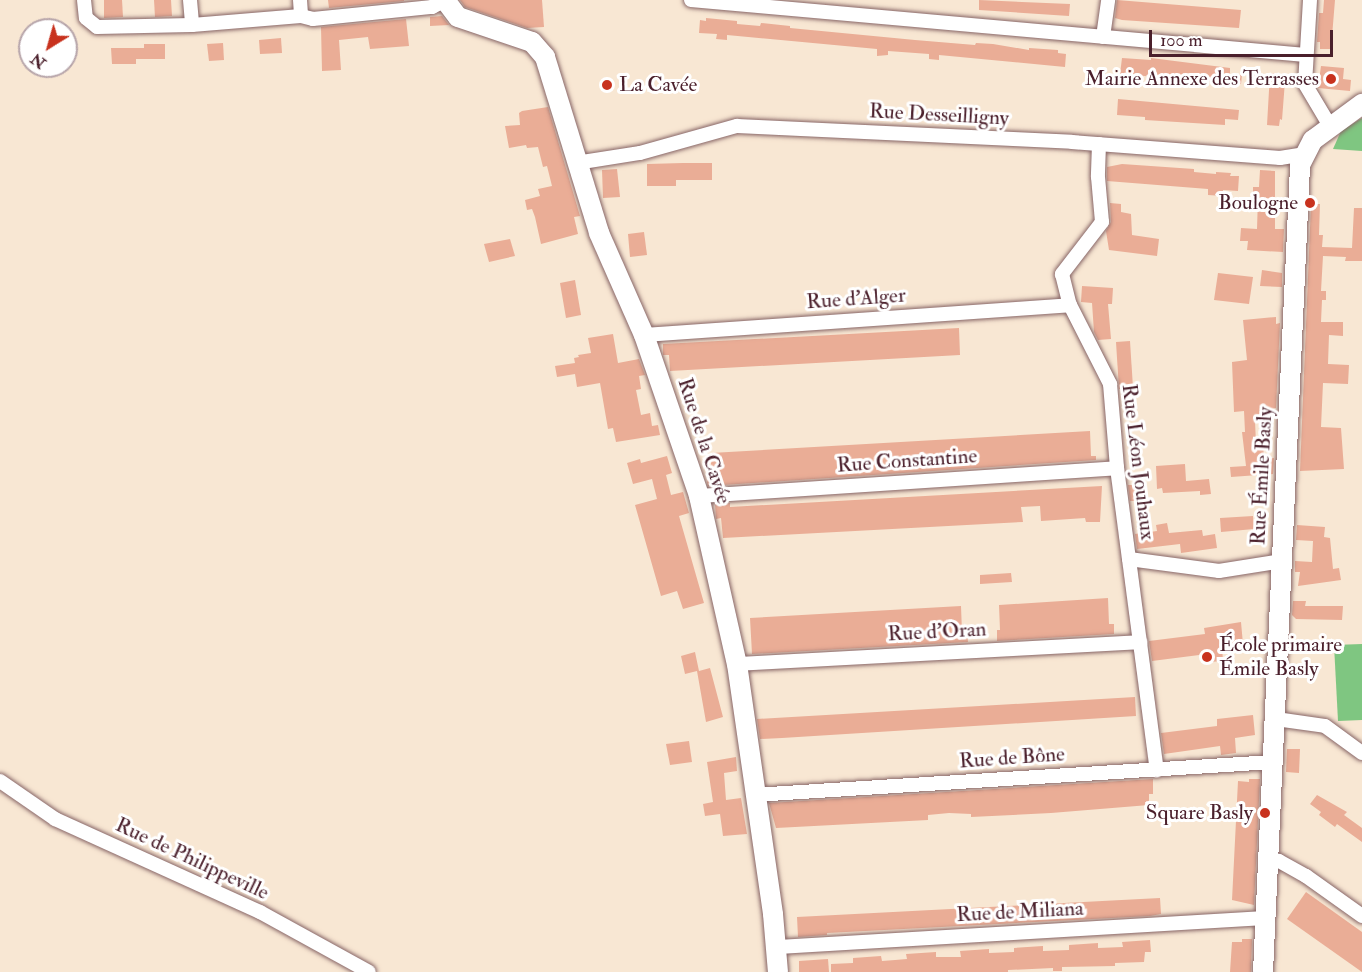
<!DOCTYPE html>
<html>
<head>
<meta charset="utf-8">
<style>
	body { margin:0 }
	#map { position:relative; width:1362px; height:972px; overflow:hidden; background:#f8e7d3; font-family:"IM FELL Double Pica",serif }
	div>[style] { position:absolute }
	.green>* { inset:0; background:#7fc681 }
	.building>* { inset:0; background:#eaad96 }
	.roads { filter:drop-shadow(0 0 2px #876566) drop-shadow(0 0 2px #876566) }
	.street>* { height:14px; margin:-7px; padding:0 7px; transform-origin:7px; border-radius:7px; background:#fff }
	.secondary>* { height:20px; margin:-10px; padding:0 10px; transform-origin:10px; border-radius:10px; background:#fff }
	.dots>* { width:16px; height:16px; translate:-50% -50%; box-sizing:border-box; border:3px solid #fff; border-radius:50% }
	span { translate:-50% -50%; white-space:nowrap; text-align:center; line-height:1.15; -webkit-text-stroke:6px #fff; paint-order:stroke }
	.poi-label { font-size:21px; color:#4a1f2b }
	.right { translate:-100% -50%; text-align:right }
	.left { translate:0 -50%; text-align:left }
	.street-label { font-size:21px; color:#4a1f2b }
	.north { position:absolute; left:18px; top:18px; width:60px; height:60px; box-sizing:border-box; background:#fff; border:2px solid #b7a5aa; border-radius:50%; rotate:217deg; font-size:16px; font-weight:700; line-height:24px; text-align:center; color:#4a1f2b }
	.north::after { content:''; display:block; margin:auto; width:21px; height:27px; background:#c8321e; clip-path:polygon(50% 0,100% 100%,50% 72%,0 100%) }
	.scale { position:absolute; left:1149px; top:30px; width:184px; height:27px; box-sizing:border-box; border:3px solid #4a1f2b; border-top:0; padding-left:8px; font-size:18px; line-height:21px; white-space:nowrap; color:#4a1f2b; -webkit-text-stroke:4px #fff; paint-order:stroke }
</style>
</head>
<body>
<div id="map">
	<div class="green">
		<i style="clip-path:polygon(1362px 118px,1362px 151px,1333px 149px,1341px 131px)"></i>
		<i style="clip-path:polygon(1362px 644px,1362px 720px,1338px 721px,1334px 645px)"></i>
	</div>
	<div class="building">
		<i style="clip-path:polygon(104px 0,122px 0,123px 17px,104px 18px)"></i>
		<i style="clip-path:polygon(154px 0,171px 0,172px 16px,155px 17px)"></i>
		<i style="clip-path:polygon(328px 0,404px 0,404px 1px,329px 8px)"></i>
		<i style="clip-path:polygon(460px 0,542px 0,544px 27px,527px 28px,465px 7px)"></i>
		<i style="clip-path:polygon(979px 0,1070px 4px,1069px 16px,979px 10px)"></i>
		<i style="clip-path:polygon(1117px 0,1241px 10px,1239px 28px,1122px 20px,1115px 18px)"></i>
		<i style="clip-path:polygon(1324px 0,1335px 0,1331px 49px,1320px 49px,1320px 42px,1317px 42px,1319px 13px,1323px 13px)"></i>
		<i style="clip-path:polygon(442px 16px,449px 25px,430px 26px,430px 17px)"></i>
		<i style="clip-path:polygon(706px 18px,737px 21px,737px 24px,760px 26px,761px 23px,790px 26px,790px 28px,915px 40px,975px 45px,976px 43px,993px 44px,1029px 50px,1029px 48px,1058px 50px,1058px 53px,1066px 54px,1065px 67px,939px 55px,939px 60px,929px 59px,929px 54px,888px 51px,888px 55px,877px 56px,877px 49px,727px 35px,727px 40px,716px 39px,717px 34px,699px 33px,700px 20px,706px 21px)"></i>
		<i style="clip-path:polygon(406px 19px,409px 46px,370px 49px,368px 37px,339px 40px,341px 70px,322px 71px,321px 27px)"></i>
		<i style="clip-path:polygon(281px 38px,282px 53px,260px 54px,259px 40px)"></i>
		<i style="clip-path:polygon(223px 43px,224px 60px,209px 61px,207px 44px)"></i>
		<i style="clip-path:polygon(144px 44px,165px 44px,165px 59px,136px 59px,136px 64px,112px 64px,111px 48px,144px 48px)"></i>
		<i style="clip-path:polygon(1122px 58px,1151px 60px,1151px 58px,1230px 68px,1230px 74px,1242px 75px,1241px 84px,1120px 74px)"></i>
		<i style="clip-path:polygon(1321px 66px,1344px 68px,1343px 79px,1351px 80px,1350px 91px,1318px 88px)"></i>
		<i style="clip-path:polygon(1270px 73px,1283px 74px,1282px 80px,1285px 81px,1282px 120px,1280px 119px,1279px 126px,1267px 125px)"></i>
		<i style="clip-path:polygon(1118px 99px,1239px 110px,1238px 120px,1225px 119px,1225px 125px,1145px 120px,1145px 117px,1117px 115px)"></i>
		<i style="clip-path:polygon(548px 107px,580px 216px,574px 217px,578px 234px,541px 244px,535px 217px,532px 209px,527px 210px,525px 200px,540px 196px,538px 189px,552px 186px,547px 166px,543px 167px,538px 147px,527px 148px,526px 145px,509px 148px,505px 126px,520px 125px,519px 113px,522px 111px)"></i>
		<i style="clip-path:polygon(683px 163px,712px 163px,712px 180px,676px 180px,676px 186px,647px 186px,647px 164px)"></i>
		<i style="clip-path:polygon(1122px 164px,1194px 169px,1194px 172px,1216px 174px,1216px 172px,1231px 173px,1230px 176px,1239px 176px,1238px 191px,1223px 190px,1223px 196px,1208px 195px,1208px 189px,1107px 181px,1107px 167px)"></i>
		<i style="clip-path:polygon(617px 169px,620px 197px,603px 198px,602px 170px)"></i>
		<i style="clip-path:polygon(1260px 170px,1275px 171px,1275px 229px,1284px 229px,1283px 252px,1247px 250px,1248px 241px,1240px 241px,1241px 228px,1257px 229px,1258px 197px,1253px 197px,1253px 187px,1259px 187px)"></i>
		<i style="clip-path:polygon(1110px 203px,1121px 204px,1121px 212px,1131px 214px,1132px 235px,1159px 239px,1157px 256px,1109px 250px,1106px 231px,1111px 222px)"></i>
		<i style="clip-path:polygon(1311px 204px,1320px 204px,1319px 235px,1323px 235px,1322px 247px,1352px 248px,1354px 208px,1362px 208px,1362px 261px,1345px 261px,1346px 257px,1323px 256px,1321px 291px,1326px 291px,1326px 300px,1322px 300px,1321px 322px,1343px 322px,1343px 336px,1329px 335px,1328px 364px,1349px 365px,1348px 384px,1323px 383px,1321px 427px,1341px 428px,1344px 469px,1300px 471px)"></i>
		<i style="clip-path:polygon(644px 232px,647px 255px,630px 257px,628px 234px)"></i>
		<i style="clip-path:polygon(510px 239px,515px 256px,489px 262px,484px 244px)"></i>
		<i style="clip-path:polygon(1262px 270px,1282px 273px,1282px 287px,1260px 286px)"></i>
		<i style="clip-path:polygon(1218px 273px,1253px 277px,1249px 304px,1214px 300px)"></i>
		<i style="clip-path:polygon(575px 280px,581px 315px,566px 318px,560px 283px)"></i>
		<i style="clip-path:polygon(1082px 286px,1113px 288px,1112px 304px,1108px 304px,1111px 339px,1098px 340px,1094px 332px,1092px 303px,1081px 302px)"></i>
		<i style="clip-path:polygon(1276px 317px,1276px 324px,1280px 323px,1276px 408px,1271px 409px,1272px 419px,1255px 421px,1256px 443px,1263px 442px,1264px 459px,1274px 458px,1273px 474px,1231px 477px,1230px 467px,1246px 466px,1242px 432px,1245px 432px,1244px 411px,1234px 412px,1232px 362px,1247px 360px,1243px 320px)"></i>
		<i style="clip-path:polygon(959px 328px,960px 355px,670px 371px,669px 355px,663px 355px,663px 344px)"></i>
		<i style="clip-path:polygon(613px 334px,618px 363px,639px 359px,645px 375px,639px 376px,641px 389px,636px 390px,641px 415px,650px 413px,652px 426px,658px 425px,660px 435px,616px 442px,613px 428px,608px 429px,600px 383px,577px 387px,575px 374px,557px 377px,555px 366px,575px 363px,574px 358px,579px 357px,578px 355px,591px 353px,588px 338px)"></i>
		<i style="clip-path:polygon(1130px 341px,1133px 388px,1119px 389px,1116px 342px)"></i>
		<i style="clip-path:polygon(1090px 431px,1091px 456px,1096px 456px,1096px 460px,708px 486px,707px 482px,707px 479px,711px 479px,711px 453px)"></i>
		<i style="clip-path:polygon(667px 456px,672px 473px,666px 475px,671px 495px,683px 492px,689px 513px,679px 516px,704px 603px,683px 609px,677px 591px,661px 596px,635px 505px,657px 499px,652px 479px,633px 484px,627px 463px,640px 459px,641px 463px)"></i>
		<i style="clip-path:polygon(1185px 464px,1186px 481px,1209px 479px,1211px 494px,1200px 495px,1200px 491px,1163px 493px,1162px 488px,1157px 489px,1156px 466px)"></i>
		<i style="clip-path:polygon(1128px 485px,1138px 485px,1137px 501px,1130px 501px)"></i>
		<i style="clip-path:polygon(1102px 486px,1100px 522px,1086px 522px,1085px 518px,1041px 521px,1040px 506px,1021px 507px,1023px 522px,723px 538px,721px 518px,716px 519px,715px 504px,730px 503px,730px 507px)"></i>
		<i style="clip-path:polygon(1253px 516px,1254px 529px,1221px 532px,1220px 518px)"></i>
		<i style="clip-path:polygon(1167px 523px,1169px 533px,1202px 530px,1203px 536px,1215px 534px,1217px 548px,1181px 553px,1180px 544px,1137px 549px,1135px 534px,1157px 531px,1156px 525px)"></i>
		<i style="clip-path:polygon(1297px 525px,1325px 527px,1324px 537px,1330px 538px,1333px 569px,1339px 568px,1341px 580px,1298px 586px,1300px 572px,1295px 572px,1295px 561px,1312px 562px,1313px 541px,1296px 540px)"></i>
		<i style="clip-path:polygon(1011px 573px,1012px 582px,980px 584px,980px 575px)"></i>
		<i style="clip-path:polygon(1108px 598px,1109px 624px,1114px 624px,1114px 634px,997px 641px,997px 630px,1000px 630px,999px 605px)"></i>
		<i style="clip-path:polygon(1293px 601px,1306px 601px,1305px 606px,1343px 606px,1342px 620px,1296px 619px,1292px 615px)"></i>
		<i style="clip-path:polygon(961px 606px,962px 632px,967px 632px,968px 642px,752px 654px,750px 618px)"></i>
		<i style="clip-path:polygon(1241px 622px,1243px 644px,1222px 647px,1223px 661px,1209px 662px,1207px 654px,1152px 661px,1149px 641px,1205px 634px,1204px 628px)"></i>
		<i style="clip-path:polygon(695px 652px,699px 671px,710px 668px,723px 717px,706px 722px,697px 671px,685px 674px,681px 656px)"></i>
		<i style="clip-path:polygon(1135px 697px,1136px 716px,782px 738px,760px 739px,757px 719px)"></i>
		<i style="clip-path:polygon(1253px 715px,1255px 735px,1235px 738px,1236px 753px,1221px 755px,1220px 746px,1164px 754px,1161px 733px,1217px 726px,1217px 719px)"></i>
		<i style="clip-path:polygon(689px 741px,692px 762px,670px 765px,666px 744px)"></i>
		<i style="clip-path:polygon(1287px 749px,1300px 749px,1299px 773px,1286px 772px)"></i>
		<i style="clip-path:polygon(736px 757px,737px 771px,724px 773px,726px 800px,741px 798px,747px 834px,723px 836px,720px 814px,705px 816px,703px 804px,713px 802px,707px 762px)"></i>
		<i style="clip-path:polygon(1153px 779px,1153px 794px,1149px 794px,1149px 805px,1051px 813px,971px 817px,971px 814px,949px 813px,928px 815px,928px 820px,776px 828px,769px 803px)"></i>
		<i style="clip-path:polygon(1249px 779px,1260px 779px,1254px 905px,1232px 900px,1238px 781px,1249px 782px)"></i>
		<i style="clip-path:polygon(1317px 795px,1347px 812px,1344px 815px,1362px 828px,1362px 842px,1337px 824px,1335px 827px,1319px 815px,1321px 812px,1310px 804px)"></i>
		<i style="clip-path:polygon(1306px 892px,1362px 932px,1362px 972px,1287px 919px)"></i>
		<i style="clip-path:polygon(1160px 898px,1161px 914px,1150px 916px,827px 933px,827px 935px,798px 937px,797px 917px)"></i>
		<i style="clip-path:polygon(1242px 939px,1252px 939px,1251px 972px,1230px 972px,1232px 942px,1242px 942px)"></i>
		<i style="clip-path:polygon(1150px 940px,1151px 952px,1145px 952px,1144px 962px,1115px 963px,1115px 966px,1062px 967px,1062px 971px,1053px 971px,1053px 968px,1008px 970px,1008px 972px,831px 972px,831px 964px,853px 963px,853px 958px,881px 956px,882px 961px,895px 960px,907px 959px,906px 954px,936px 952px,936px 957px,961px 957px,960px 951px,989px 949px,989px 953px,1014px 952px,1014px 948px,1043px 946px,1043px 951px,1069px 950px,1069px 945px,1098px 943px,1098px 948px,1123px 947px,1122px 942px)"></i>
		<i style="clip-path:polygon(828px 959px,829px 972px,799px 972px,799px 961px)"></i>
	</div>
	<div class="roads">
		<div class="street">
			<i style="left:84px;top:0;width:18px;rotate:84deg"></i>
			<i style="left:86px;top:18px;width:14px;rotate:39deg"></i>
			<i style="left:97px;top:27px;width:95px;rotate:-1.2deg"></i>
			<i style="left:192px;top:25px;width:109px;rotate:-4.7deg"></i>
			<i style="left:301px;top:16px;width:12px;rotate:14deg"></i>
			<i style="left:313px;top:19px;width:120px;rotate:-5.8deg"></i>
			<i style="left:432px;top:7px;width:15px;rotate:-28deg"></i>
			<i style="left:190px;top:0;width:25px;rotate:85deg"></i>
			<i style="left:300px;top:0;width:16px;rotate:86deg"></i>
			<i style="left:691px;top:0;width:617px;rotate:5.11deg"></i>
			<i style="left:1310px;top:0;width:84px;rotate:93.4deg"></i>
			<i style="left:1305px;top:84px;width:49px;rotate:59.2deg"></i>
			<i style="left:1103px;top:37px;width:37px;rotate:-82deg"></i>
			<i style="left:1099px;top:144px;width:33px;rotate:92deg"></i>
			<i style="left:1098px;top:177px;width:45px;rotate:84.9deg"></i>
			<i style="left:1102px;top:222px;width:66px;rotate:127.6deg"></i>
			<i style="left:1062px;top:274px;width:32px;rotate:76deg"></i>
			<i style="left:1070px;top:305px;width:89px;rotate:63.1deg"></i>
			<i style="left:1110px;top:384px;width:84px;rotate:85.2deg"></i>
			<i style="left:1117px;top:468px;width:305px;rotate:82.5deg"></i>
			<i style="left:576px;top:163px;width:65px;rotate:-8.9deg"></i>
			<i style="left:640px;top:153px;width:101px;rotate:-15.6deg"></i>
			<i style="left:737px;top:126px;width:335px;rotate:2.7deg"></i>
			<i style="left:1072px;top:142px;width:209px;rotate:4.4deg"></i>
			<i style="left:1280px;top:158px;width:24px;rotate:-9deg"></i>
			<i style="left:644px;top:335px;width:427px;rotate:-4deg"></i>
			<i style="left:699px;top:496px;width:419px;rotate:-3.8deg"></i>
			<i style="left:1129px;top:559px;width:91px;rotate:7.6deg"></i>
			<i style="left:1219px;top:571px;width:64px;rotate:-9deg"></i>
			<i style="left:737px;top:664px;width:404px;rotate:-3.1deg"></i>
			<i style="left:1276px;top:719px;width:49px;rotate:8.1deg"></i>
			<i style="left:1325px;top:726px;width:46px;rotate:36.1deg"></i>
			<i style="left:0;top:781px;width:67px;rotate:34.6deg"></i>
			<i style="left:55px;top:819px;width:225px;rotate:24.4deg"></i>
			<i style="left:260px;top:912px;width:124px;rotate:28.8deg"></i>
			<i style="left:754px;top:795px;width:520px;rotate:-3.64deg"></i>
			<i style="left:1268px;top:859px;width:11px;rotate:10deg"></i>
			<i style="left:1279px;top:861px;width:31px;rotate:29deg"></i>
			<i style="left:1306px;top:876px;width:69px;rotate:35.5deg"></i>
			<i style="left:777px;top:947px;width:490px;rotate:-3.4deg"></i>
		</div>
		<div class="secondary">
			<i style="left:445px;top:0;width:21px;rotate:53deg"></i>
			<i style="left:458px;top:17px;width:78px;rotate:18.7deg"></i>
			<i style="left:532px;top:42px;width:20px;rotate:49deg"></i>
			<i style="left:545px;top:57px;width:184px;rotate:72.9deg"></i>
			<i style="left:599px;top:233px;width:111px;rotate:66.2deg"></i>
			<i style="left:644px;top:335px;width:170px;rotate:71.1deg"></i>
			<i style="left:699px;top:496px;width:172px;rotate:77.3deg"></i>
			<i style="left:737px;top:664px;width:253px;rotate:81.8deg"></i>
			<i style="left:773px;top:914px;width:58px;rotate:85.1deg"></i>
			<i style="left:1263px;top:972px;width:808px;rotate:-87.37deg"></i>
			<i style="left:1300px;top:165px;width:28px;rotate:-63deg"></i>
			<i style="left:1313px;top:140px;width:61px;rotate:-36.3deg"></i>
		</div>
	</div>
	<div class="dots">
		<i style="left:1331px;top:79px;background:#c8321e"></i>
		<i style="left:607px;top:85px;background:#c8321e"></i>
		<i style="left:1310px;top:203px;background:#c8321e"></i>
		<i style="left:1207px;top:657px;background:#c8321e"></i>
		<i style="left:1265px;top:813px;background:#c8321e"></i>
	</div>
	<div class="poi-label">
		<span class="right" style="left:1319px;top:79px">Mairie Annexe des Terrasses</span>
		<span class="left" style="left:619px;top:85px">La Cavée</span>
		<span class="right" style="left:1298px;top:203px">Boulogne</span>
		<span class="left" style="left:1219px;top:657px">École primaire<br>Émile Basly</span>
		<span class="right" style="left:1253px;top:813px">Square Basly</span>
	</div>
	<div class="street-label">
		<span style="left:939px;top:115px;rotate:3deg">Rue Desseilligny</span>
		<span style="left:856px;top:299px;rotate:-4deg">Rue d'Alger</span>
		<span style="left:704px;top:441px;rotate:72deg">Rue de la Cavée</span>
		<span style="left:907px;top:461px;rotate:-4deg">Rue Constantine</span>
		<span style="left:1138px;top:462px;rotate:83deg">Rue Léon Jouhaux</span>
		<span style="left:1262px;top:476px;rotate:-87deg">Rue Émile Basly</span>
		<span style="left:937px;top:632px;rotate:-3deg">Rue d'Oran</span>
		<span style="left:1012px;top:758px;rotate:-4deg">Rue de Bône</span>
		<span style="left:192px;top:859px;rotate:25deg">Rue de Philippeville</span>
		<span style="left:1020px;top:912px;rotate:-3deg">Rue de Miliana</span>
	</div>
	<div class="north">N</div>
	<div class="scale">100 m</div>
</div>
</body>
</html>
